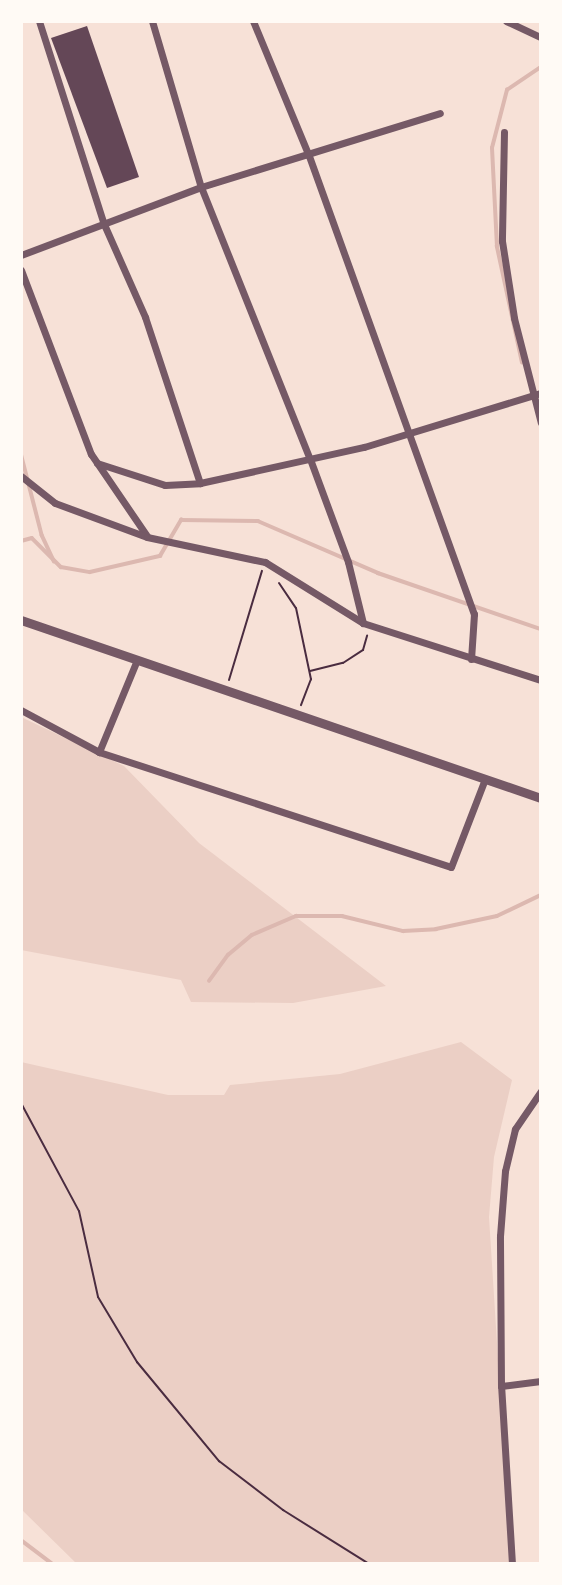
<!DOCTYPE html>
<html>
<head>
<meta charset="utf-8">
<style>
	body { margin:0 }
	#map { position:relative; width:562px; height:1585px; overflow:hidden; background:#f7e1d7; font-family:"Public Sans",sans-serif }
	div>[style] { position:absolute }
	.green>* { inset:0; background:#ebcfc5 }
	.stream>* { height:3.5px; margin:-1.75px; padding:0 1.75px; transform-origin:1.75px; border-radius:1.75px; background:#dcb8b0 }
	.building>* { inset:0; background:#644757 }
	.path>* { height:2px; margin:-1px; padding:0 1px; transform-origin:1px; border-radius:1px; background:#4a2c40 }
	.minor>* { height:7px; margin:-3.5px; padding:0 3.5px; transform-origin:3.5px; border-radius:3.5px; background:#755966 }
	.tertiary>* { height:9px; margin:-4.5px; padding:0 4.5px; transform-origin:4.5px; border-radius:4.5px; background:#755966 }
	span { translate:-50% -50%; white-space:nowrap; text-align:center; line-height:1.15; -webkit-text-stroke:6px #fffaf5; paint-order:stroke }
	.frame { position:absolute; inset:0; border:23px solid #fffaf5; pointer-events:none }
</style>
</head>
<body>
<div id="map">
	<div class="green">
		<i style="clip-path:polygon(21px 717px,124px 766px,199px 843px,386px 986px,293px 1003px,191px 1002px,181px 980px,21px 950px)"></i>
		<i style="clip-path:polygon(461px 1042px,512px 1080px,494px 1157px,489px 1217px,511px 1564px,77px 1564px,21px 1509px,21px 1062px,168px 1095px,224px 1095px,230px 1085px,340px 1074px)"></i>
	</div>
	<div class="stream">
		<i style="left:522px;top:363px;width:119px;rotate:-102.2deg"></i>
		<i style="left:497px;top:247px;width:99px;rotate:-92.9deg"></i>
		<i style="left:492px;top:148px;width:60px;rotate:-75.5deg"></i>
		<i style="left:507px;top:90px;width:41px;rotate:-34.1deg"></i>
		<i style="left:21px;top:453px;width:85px;rotate:75.6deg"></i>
		<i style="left:42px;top:535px;width:29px;rotate:65deg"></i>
		<i style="left:21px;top:541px;width:11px;rotate:-15deg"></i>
		<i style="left:32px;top:538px;width:41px;rotate:45deg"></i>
		<i style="left:61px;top:567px;width:29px;rotate:10deg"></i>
		<i style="left:90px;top:572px;width:72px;rotate:-12.9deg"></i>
		<i style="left:160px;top:556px;width:42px;rotate:-59.7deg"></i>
		<i style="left:181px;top:520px;width:77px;rotate:0.7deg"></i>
		<i style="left:258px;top:521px;width:131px;rotate:23.4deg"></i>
		<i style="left:378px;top:573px;width:172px;rotate:19deg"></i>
		<i style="left:209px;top:981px;width:32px;rotate:-54deg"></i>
		<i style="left:228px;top:955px;width:31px;rotate:-40deg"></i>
		<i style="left:252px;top:935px;width:48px;rotate:-23.4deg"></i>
		<i style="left:296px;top:916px;width:46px"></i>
		<i style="left:342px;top:916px;width:63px;rotate:13.8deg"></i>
		<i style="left:403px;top:931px;width:33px;rotate:-3deg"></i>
		<i style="left:436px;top:929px;width:62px;rotate:-12deg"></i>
		<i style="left:497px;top:916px;width:49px;rotate:-25.5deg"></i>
		<i style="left:21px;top:1540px;width:40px;rotate:37deg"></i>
	</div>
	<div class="building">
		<i style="clip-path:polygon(87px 26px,139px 177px,107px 188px,51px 38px)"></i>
	</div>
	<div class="path">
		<i style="left:279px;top:583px;width:30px;rotate:56deg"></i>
		<i style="left:296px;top:608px;width:73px;rotate:78.1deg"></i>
		<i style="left:311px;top:679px;width:28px;rotate:111deg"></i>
		<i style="left:310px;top:671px;width:34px;rotate:-14deg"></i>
		<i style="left:343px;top:663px;width:24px;rotate:-33deg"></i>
		<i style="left:363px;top:650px;width:15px;rotate:-74deg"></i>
		<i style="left:229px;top:680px;width:114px;rotate:-73.2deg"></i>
		<i style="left:21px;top:1103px;width:123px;rotate:61.8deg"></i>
		<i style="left:79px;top:1211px;width:88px;rotate:77.5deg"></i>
		<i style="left:98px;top:1297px;width:76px;rotate:59deg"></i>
		<i style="left:137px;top:1362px;width:129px;rotate:50.4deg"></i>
		<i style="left:219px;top:1461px;width:81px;rotate:37.4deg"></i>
		<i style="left:283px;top:1510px;width:102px;rotate:32.1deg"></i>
	</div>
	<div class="minor">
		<i style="left:39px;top:21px;width:211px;rotate:72.3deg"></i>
		<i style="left:103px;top:222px;width:104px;rotate:66.1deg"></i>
		<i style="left:145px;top:317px;width:175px;rotate:71.7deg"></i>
		<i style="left:152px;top:21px;width:173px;rotate:73.6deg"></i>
		<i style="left:201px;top:187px;width:293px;rotate:68.2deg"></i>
		<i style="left:310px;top:459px;width:110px;rotate:69.7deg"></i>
		<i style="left:348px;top:562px;width:63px;rotate:76.2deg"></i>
		<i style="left:253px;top:21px;width:146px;rotate:67.5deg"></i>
		<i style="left:309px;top:156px;width:487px;rotate:70.2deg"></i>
		<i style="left:474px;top:614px;width:45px;rotate:93.8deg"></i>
		<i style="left:506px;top:21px;width:38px;rotate:25deg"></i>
		<i style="left:504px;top:132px;width:109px;rotate:91.1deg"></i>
		<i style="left:502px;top:241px;width:78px;rotate:81.1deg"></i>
		<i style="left:514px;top:318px;width:108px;rotate:75.6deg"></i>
		<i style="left:21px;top:255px;width:192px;rotate:-20.7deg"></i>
		<i style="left:201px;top:187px;width:250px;rotate:-17.2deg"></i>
		<i style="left:21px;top:270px;width:197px;rotate:69.2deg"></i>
		<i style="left:91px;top:454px;width:99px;rotate:55.7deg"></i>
		<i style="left:97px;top:463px;width:71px;rotate:17.9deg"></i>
		<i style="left:165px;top:485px;width:35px;rotate:-3deg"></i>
		<i style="left:200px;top:483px;width:168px;rotate:-12.4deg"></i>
		<i style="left:364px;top:447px;width:185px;rotate:-17deg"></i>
		<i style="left:21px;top:476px;width:43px;rotate:38.5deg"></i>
		<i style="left:55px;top:503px;width:98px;rotate:20.3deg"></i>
		<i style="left:147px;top:537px;width:121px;rotate:12deg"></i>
		<i style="left:265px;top:562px;width:115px;rotate:31.9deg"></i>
		<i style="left:363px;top:623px;width:187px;rotate:17.8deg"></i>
		<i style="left:21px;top:710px;width:89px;rotate:28.3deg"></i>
		<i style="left:99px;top:752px;width:370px;rotate:18.1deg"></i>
		<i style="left:451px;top:867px;width:94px;rotate:-68.9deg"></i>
		<i style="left:99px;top:752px;width:100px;rotate:-67.6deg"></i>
		<i style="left:501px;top:1386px;width:40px;rotate:-7.1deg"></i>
		<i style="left:512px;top:1564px;width:178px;rotate:-93.5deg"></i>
		<i style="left:501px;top:1386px;width:150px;rotate:-90.4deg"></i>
		<i style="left:500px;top:1236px;width:65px;rotate:-85.6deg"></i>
		<i style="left:505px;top:1171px;width:43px;rotate:-76.6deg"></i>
		<i style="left:515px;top:1129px;width:46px;rotate:-55.6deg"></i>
	</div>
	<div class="tertiary">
		<i style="left:21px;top:620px;width:550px;rotate:18.9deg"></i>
	</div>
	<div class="frame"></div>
</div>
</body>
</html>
